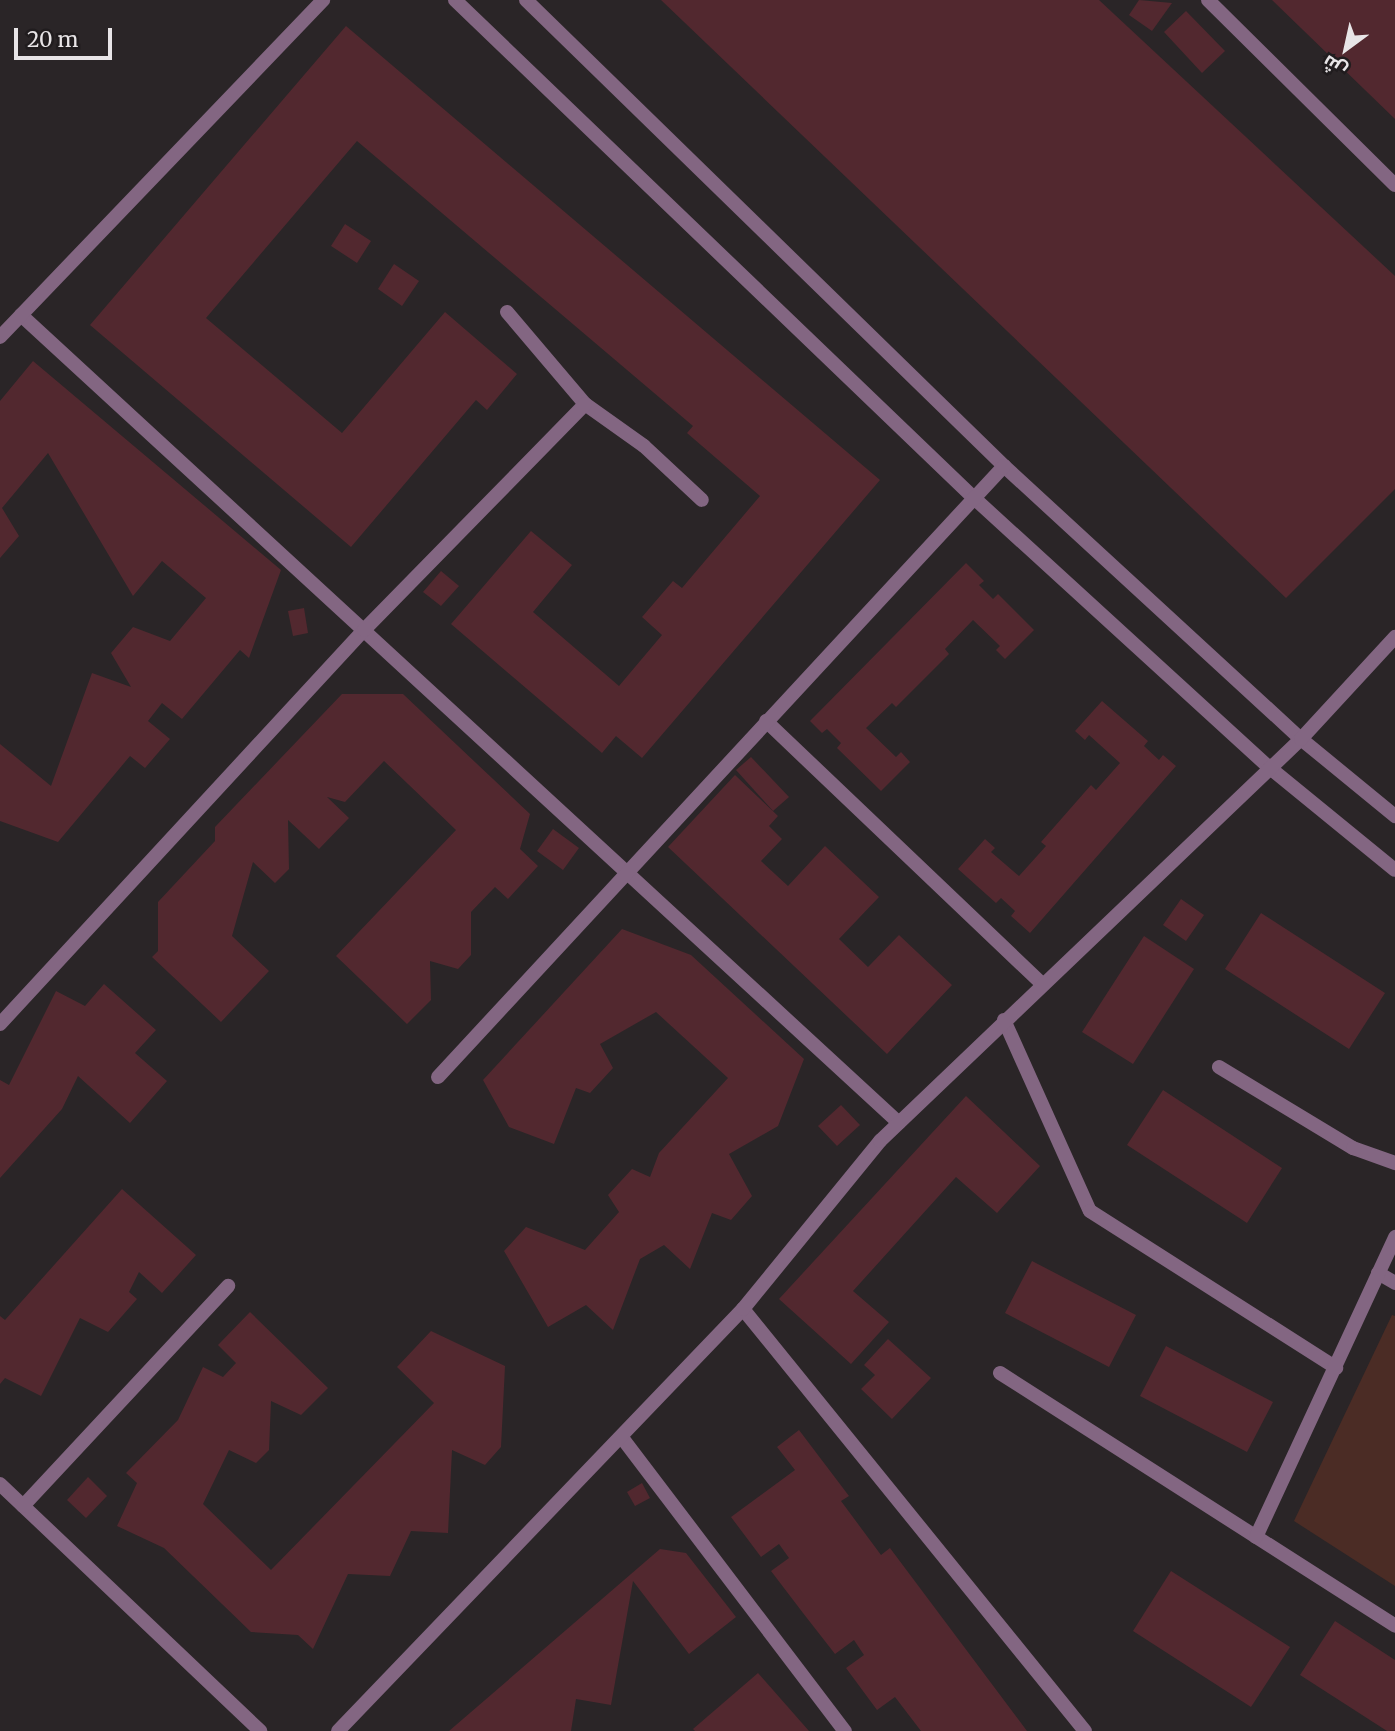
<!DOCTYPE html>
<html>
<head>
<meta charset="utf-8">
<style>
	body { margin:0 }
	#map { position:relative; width:1395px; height:1731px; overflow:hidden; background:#2a2527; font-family:Merriweather,Cairo,serif }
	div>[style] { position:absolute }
	.green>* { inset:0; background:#4b2c25 }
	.building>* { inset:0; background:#52282f }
	.lane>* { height:14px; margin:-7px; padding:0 7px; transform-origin:7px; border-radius:7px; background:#836682 }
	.street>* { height:14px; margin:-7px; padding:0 7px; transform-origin:7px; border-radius:7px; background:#836682 }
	span { translate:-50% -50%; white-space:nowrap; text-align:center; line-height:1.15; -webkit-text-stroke:6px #201c1e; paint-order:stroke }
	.north { position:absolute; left:1311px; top:14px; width:70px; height:70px; -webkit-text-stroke:5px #201c1e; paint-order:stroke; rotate:213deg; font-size:19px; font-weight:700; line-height:28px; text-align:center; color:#e8e5e7 }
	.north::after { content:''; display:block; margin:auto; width:24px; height:32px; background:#e8e5e7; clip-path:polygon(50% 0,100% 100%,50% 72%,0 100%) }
	.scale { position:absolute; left:14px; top:28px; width:98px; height:32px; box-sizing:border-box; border:4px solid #e8e5e7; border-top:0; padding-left:9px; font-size:21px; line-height:24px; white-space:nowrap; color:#e8e5e7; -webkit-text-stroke:5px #201c1e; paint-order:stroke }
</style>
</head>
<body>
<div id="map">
	<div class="green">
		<i style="clip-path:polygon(1392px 1315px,1395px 1316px,1395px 1586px,1294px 1521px)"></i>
	</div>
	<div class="building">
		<i style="clip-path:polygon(661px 0,1099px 0,1395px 276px,1395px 489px,1286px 598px)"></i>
		<i style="clip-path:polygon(1139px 0,1172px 3px,1152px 31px,1129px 15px)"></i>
		<i style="clip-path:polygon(1272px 0,1395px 0,1395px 119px)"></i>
		<i style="clip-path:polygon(1186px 11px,1225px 51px,1202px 73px,1164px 32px)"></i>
		<i style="clip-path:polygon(346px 26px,880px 480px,642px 758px,616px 736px,602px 753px,451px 624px,531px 531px,572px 565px,533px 612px,619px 686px,662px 635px,642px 617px,673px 581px,682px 588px,760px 496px,687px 433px,693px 426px,357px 141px,206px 318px,342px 433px,445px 312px,517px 374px,487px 410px,476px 400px,351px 547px,90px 325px)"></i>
		<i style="clip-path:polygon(345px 224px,371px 241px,357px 263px,331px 246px)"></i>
		<i style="clip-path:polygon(394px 264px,419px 281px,402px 306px,378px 289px)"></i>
		<i style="clip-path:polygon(33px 361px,281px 570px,249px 658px,240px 650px,182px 719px,162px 703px,148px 721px,170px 739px,145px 768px,130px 756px,58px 842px,0 821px,0 744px,51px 786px,92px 673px,131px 687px,111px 653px,133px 627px,170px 641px,206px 598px,162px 561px,133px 596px,48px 453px,2px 508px,19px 536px,0 558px,0 401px)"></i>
		<i style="clip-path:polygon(966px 563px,984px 581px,979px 585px,993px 599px,998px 594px,1034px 630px,1005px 659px,996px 650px,1000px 646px,973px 620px,945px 649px,949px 654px,896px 707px,892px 703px,866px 728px,896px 757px,901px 752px,910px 762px,881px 791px,837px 748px,841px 743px,827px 729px,822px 733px,810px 721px)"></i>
		<i style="clip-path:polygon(441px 571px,459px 586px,441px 606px,423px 592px)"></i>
		<i style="clip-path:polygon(304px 608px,308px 633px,293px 636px,288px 611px)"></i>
		<i style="clip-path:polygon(342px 694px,403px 694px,530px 814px,520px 849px,538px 866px,508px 899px,495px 887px,471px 912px,471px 955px,458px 969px,430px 961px,431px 1000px,407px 1024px,336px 956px,456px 830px,384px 761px,345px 802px,327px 797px,349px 818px,319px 849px,288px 820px,289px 869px,275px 883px,253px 862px,232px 936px,269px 971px,221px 1022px,152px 957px,158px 951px,158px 902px,215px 841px,215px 827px)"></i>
		<i style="clip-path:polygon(1102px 701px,1148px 741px,1144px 746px,1159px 760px,1163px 755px,1176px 766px,1030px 933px,1011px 916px,1015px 911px,1001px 898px,996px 903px,958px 869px,985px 839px,995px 848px,991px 852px,1019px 876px,1046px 846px,1041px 842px,1091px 785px,1096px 790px,1120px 763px,1089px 735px,1085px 740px,1075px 731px)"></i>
		<i style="clip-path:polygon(751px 757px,789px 797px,773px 811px,736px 770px)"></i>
		<i style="clip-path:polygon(735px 775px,778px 816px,769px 826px,782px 839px,761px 861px,788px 886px,825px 846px,879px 897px,839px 939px,868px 967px,899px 935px,952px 985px,887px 1054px,668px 847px)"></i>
		<i style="clip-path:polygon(553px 829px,579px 848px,563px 870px,537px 851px)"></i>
		<i style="clip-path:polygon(1181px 899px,1204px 915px,1186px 941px,1163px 925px)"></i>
		<i style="clip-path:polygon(1261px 913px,1385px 993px,1349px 1049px,1225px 969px)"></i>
		<i style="clip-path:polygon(622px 929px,691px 955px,804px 1059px,778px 1126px,729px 1154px,752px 1196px,731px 1220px,712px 1213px,690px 1269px,664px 1245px,640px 1259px,613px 1330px,586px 1305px,548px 1327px,504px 1251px,526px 1227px,585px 1250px,619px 1212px,608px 1195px,632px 1169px,650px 1177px,659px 1153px,728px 1078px,656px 1012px,600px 1044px,613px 1068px,590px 1093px,576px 1088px,554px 1144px,509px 1127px,483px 1080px)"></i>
		<i style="clip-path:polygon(1144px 936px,1194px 969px,1133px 1064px,1082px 1032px)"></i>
		<i style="clip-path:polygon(104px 984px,156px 1030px,135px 1053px,167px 1081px,130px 1123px,78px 1076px,62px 1109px,0 1178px,0 1080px,9px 1085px,56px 991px,85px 1006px)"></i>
		<i style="clip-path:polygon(1163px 1090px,1282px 1168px,1247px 1223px,1127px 1145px)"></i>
		<i style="clip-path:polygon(966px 1096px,1040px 1166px,997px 1213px,956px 1177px,853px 1291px,889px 1322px,851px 1364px,779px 1299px)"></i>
		<i style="clip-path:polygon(841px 1105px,860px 1125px,837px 1146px,818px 1126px)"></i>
		<i style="clip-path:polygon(122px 1189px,196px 1255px,162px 1293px,139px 1272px,129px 1292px,137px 1299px,108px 1332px,80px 1318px,41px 1396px,5px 1378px,0 1384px,0 1316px,5px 1320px)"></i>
		<i style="clip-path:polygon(1032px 1261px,1136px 1315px,1109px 1367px,1005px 1313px)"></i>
		<i style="clip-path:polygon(250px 1312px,328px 1388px,301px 1415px,271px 1401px,269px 1450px,256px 1463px,229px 1450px,203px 1504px,271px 1570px,434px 1403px,397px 1367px,431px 1331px,505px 1366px,501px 1447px,485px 1465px,452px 1450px,448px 1533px,411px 1531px,390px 1576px,348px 1574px,313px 1649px,298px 1635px,251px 1632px,164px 1548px,117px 1526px,137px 1483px,126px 1473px,178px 1420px,203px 1367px,223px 1377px,236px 1363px,218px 1345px)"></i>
		<i style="clip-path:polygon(888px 1339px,931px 1378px,892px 1419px,861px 1389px,875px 1375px,864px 1365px)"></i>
		<i style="clip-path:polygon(1166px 1346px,1273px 1402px,1247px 1452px,1140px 1396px)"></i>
		<i style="clip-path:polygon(799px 1430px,849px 1496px,841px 1501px,881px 1555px,890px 1548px,1027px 1731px,921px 1731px,895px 1697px,877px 1710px,846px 1668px,864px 1655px,854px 1640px,835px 1654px,803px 1613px,771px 1571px,789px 1558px,779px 1544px,761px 1557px,731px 1517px,795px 1470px,777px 1447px)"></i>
		<i style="clip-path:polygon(88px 1477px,107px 1496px,86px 1518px,67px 1500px)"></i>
		<i style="clip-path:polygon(642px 1483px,650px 1498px,635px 1506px,627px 1492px)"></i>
		<i style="clip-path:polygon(660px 1549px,686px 1553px,736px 1617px,689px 1654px,633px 1581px,611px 1705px,576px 1699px,571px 1731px,449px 1731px)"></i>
		<i style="clip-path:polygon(1171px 1571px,1290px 1647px,1251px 1707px,1133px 1631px)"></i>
		<i style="clip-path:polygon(1335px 1621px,1395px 1660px,1395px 1731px,1387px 1731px,1300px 1675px)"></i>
		<i style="clip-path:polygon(758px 1673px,809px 1731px,695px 1731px,693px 1729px)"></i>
	</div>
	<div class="lane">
		<i style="left:1208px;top:0;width:263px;rotate:44.7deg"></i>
	</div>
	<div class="street">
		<i style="left:455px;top:0;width:719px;rotate:43.82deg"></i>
		<i style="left:974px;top:498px;width:401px;rotate:42.4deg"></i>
		<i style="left:1270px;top:768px;width:161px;rotate:39.2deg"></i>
		<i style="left:526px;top:0;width:668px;rotate:44.27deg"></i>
		<i style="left:1004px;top:466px;width:403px;rotate:42.6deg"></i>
		<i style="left:1301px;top:739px;width:122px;rotate:39.3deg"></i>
		<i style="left:507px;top:312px;width:121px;rotate:49.7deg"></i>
		<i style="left:585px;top:404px;width:72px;rotate:35.4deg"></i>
		<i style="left:644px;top:446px;width:79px;rotate:43deg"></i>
		<i style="left:21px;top:315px;width:1193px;rotate:42.62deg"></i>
		<i style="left:0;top:337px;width:467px;rotate:-46.2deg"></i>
		<i style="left:766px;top:721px;width:381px;rotate:43.6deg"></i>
		<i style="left:1004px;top:1020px;width:209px;rotate:65.8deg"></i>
		<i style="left:1090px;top:1211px;width:292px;rotate:32.5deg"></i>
		<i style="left:0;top:1024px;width:536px;rotate:-47.27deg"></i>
		<i style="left:364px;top:630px;width:316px;rotate:-45.6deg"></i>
		<i style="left:1219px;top:1067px;width:157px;rotate:31.2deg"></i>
		<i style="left:1353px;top:1148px;width:45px;rotate:19.7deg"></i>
		<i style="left:438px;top:1077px;width:833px;rotate:-47.19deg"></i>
		<i style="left:1378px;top:1273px;width:20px;rotate:30deg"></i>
		<i style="left:743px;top:1309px;width:543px;rotate:50.98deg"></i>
		<i style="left:1000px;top:1373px;width:469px;rotate:32.6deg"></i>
		<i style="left:623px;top:1439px;width:367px;rotate:52.8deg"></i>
		<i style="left:0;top:1484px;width:359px;rotate:43.5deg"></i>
		<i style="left:23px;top:1506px;width:301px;rotate:-47deg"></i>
		<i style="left:1256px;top:1537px;width:331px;rotate:-65.1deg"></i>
		<i style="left:338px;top:1731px;width:585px;rotate:-46.18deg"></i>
		<i style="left:743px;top:1309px;width:217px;rotate:-50.8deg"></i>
		<i style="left:880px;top:1141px;width:582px;rotate:-43.68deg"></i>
		<i style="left:1301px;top:739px;width:139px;rotate:-47.3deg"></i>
	</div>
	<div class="north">ش</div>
	<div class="scale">20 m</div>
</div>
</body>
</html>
